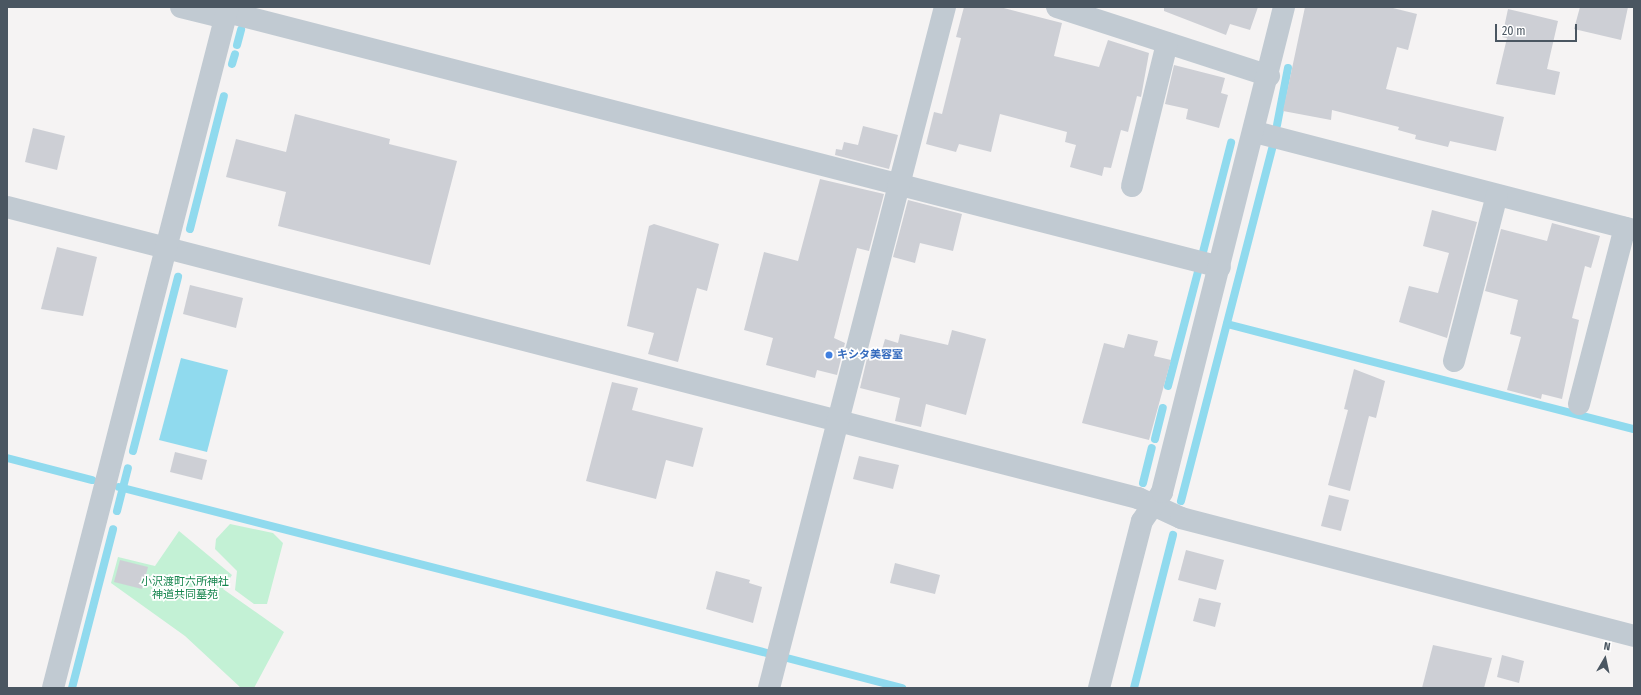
<!DOCTYPE html>
<html>
<head>
<meta charset="utf-8">
<style>
	body { margin:0 }
	#map { position:relative; width:1641px; height:695px; overflow:hidden; background:#f5f3f3; font-family:"Fira Sans Condensed","Noto Sans JP",sans-serif }
	div>[style] { position:absolute }
	.green>* { inset:0; background:#c3f1d5 }
	.water>* { inset:0; background:#90daee }
	.stream>* { height:8px; margin:-4px; padding:0 4px; transform-origin:4px; border-radius:4px; background:#90daee }
	.building>* { inset:0; background:#cdcfd5 }
	.minor>* { height:22px; margin:-11px; padding:0 11px; transform-origin:11px; border-radius:11px; background:#c1cad2 }
	.dots>* { width:11px; height:11px; translate:-50% -50%; box-sizing:border-box; border:2px solid #fff; border-radius:50% }
	span { translate:-50% -50%; white-space:nowrap; text-align:center; line-height:1.15; -webkit-text-stroke:3.5px #fff; paint-order:stroke }
	.shop-label { font-size:11px; color:#366cbe; font-weight:700 }
	.left { translate:0 -50%; text-align:left }
	.park-label { font-size:11px; color:#17864f }
	.frame { position:absolute; inset:0; border:8px solid #4a5661; pointer-events:none }
	.north { position:absolute; left:1585px; top:639px; width:40px; height:40px; -webkit-text-stroke:3px #fff; paint-order:stroke; rotate:9deg; font-size:11px; font-weight:700; line-height:16px; text-align:center; color:#4a5661 }
	.north::after { content:''; display:block; margin:auto; width:14px; height:18px; background:#4a5661; clip-path:polygon(50% 0,100% 100%,50% 72%,0 100%) }
	.scale { position:absolute; left:1495px; top:24px; width:82px; height:18px; box-sizing:border-box; border:2px solid #4a5661; border-top:0; padding-left:5px; font-size:12px; line-height:14px; white-space:nowrap; color:#4a5661; -webkit-text-stroke:3px #fff; paint-order:stroke }
</style>
</head>
<body>
<div id="map">
	<div class="green">
		<i style="clip-path:polygon(230px 524px,273px 533px,283px 543px,267px 604px,254px 604px,235px 590px,237px 571px,215px 549px,216px 539px)"></i>
		<i style="clip-path:polygon(179px 531px,232px 575px,223px 589px,284px 632px,254px 688px,241px 688px,185px 636px,111px 583px,118px 557px,155px 566px)"></i>
	</div>
	<div class="water">
		<i style="clip-path:polygon(181px 358px,228px 370px,207px 452px,159px 440px)"></i>
	</div>
	<div class="stream">
		<i style="left:237px;top:45px;width:16px;rotate:-75deg"></i>
		<i style="left:232px;top:64px;width:10px;rotate:-73deg"></i>
		<i style="left:1277px;top:125px;width:58px;rotate:-79.1deg"></i>
		<i style="left:190px;top:229px;width:137px;rotate:-75.7deg"></i>
		<i style="left:1202px;top:256px;width:117px;rotate:-75.6deg"></i>
		<i style="left:1227px;top:324px;width:420px;rotate:14.5deg"></i>
		<i style="left:1168px;top:386px;width:122px;rotate:-75.3deg"></i>
		<i style="left:1155px;top:439px;width:32px;rotate:-76deg"></i>
		<i style="left:133px;top:451px;width:180px;rotate:-75.5deg"></i>
		<i style="left:7px;top:458px;width:88px;rotate:14.5deg"></i>
		<i style="left:1143px;top:483px;width:36px;rotate:-76deg"></i>
		<i style="left:119px;top:487px;width:669px;rotate:14.37deg"></i>
		<i style="left:1181px;top:501px;width:364px;rotate:-75.5deg"></i>
		<i style="left:117px;top:511px;width:44px;rotate:-75.7deg"></i>
		<i style="left:787px;top:658px;width:119px;rotate:14.6deg"></i>
		<i style="left:72px;top:688px;width:164px;rotate:-75.5deg"></i>
		<i style="left:1134px;top:688px;width:158px;rotate:-75.7deg"></i>
	</div>
	<div class="building">
		<i style="clip-path:polygon(964px 7px,1000px 7px,1062px 23px,1054px 56px,1099px 67px,1108px 40px,1149px 53px,1141px 97px,1137px 96px,1128px 132px,1121px 130px,1111px 168px,1104px 167px,1102px 176px,1070px 167px,1076px 145px,1065px 142px,1067px 132px,1000px 114px,991px 152px,959px 144px,956px 152px,926px 144px,934px 112px,942px 114px,961px 38px,956px 37px)"></i>
		<i style="clip-path:polygon(1164px 7px,1258px 7px,1250px 30px,1230px 24px,1226px 35px,1164px 11px)"></i>
		<i style="clip-path:polygon(1305px 7px,1389px 7px,1417px 14px,1408px 50px,1397px 47px,1386px 89px,1504px 117px,1496px 151px,1450px 141px,1448px 147px,1415px 139px,1416px 135px,1398px 130px,1399px 127px,1332px 110px,1331px 120px,1283px 111px)"></i>
		<i style="clip-path:polygon(1580px 7px,1628px 7px,1621px 40px,1574px 29px)"></i>
		<i style="clip-path:polygon(1508px 9px,1558px 21px,1547px 69px,1560px 72px,1555px 95px,1496px 84px,1507px 38px,1502px 37px)"></i>
		<i style="clip-path:polygon(1174px 65px,1225px 78px,1221px 93px,1228px 95px,1219px 128px,1186px 119px,1188px 109px,1165px 104px)"></i>
		<i style="clip-path:polygon(295px 114px,390px 139px,389px 144px,457px 161px,430px 265px,278px 226px,286px 192px,226px 177px,236px 139px,286px 152px)"></i>
		<i style="clip-path:polygon(863px 126px,898px 135px,889px 169px,835px 155px,836px 149px,842px 150px,844px 142px,858px 145px)"></i>
		<i style="clip-path:polygon(33px 128px,65px 136px,57px 170px,25px 162px)"></i>
		<i style="clip-path:polygon(820px 179px,884px 194px,869px 251px,857px 248px,834px 338px,845px 343px,837px 375px,817px 370px,815px 378px,766px 365px,773px 338px,744px 330px,764px 252px,798px 261px)"></i>
		<i style="clip-path:polygon(908px 200px,962px 214px,953px 251px,920px 243px,915px 263px,893px 257px)"></i>
		<i style="clip-path:polygon(1432px 210px,1477px 222px,1447px 338px,1399px 322px,1409px 286px,1438px 293px,1449px 253px,1423px 246px)"></i>
		<i style="clip-path:polygon(1552px 223px,1600px 236px,1591px 268px,1585px 266px,1572px 318px,1579px 320px,1562px 399px,1542px 394px,1541px 399px,1507px 390px,1521px 337px,1510px 334px,1518px 300px,1485px 291px,1501px 229px,1547px 241px)"></i>
		<i style="clip-path:polygon(654px 224px,719px 244px,707px 291px,697px 288px,678px 362px,648px 354px,654px 333px,627px 326px,649px 226px)"></i>
		<i style="clip-path:polygon(57px 247px,97px 257px,83px 316px,41px 309px)"></i>
		<i style="clip-path:polygon(190px 285px,243px 298px,236px 328px,183px 314px)"></i>
		<i style="clip-path:polygon(952px 330px,986px 339px,966px 415px,926px 404px,921px 427px,895px 421px,900px 398px,860px 388px,869px 350px,881px 353px,885px 339px,898px 343px,900px 334px,948px 345px)"></i>
		<i style="clip-path:polygon(1128px 334px,1158px 341px,1154px 356px,1171px 360px,1149px 440px,1082px 423px,1104px 343px,1124px 348px)"></i>
		<i style="clip-path:polygon(1354px 369px,1385px 381px,1376px 418px,1369px 416px,1350px 491px,1328px 485px,1348px 410px,1344px 409px)"></i>
		<i style="clip-path:polygon(612px 382px,638px 388px,632px 410px,703px 428px,693px 467px,666px 460px,656px 499px,586px 481px)"></i>
		<i style="clip-path:polygon(175px 452px,207px 460px,202px 480px,170px 472px)"></i>
		<i style="clip-path:polygon(859px 456px,899px 465px,893px 489px,853px 479px)"></i>
		<i style="clip-path:polygon(1329px 495px,1349px 500px,1341px 531px,1321px 526px)"></i>
		<i style="clip-path:polygon(1186px 550px,1224px 560px,1216px 590px,1178px 580px)"></i>
		<i style="clip-path:polygon(120px 560px,148px 567px,142px 589px,114px 582px)"></i>
		<i style="clip-path:polygon(895px 563px,940px 575px,935px 594px,890px 583px)"></i>
		<i style="clip-path:polygon(716px 571px,750px 580px,749px 583px,762px 587px,753px 623px,706px 609px)"></i>
		<i style="clip-path:polygon(1199px 598px,1221px 603px,1215px 627px,1193px 621px)"></i>
		<i style="clip-path:polygon(1433px 645px,1492px 658px,1484px 688px,1422px 688px)"></i>
		<i style="clip-path:polygon(1502px 655px,1524px 661px,1519px 683px,1497px 677px)"></i>
	</div>
	<div class="minor">
		<i style="left:181px;top:7px;width:45px;rotate:14deg"></i>
		<i style="left:1057px;top:7px;width:223px;rotate:18deg"></i>
		<i style="left:227px;top:12px;width:1025px;rotate:14.4deg"></i>
		<i style="left:1255px;top:132px;width:391px;rotate:14.5deg"></i>
		<i style="left:1132px;top:186px;width:147px;rotate:-76.2deg"></i>
		<i style="left:7px;top:207px;width:1168px;rotate:14.43deg"></i>
		<i style="left:1138px;top:498px;width:47px;rotate:24.9deg"></i>
		<i style="left:1181px;top:518px;width:468px;rotate:14.6deg"></i>
		<i style="left:1454px;top:361px;width:171px;rotate:-75.5deg"></i>
		<i style="left:1579px;top:404px;width:182px;rotate:-75.4deg"></i>
		<i style="left:53px;top:688px;width:703px;rotate:-75.59deg"></i>
		<i style="left:769px;top:688px;width:703px;rotate:-75.51deg"></i>
		<i style="left:1099px;top:688px;width:172px;rotate:-75.6deg"></i>
		<i style="left:1142px;top:521px;width:35px;rotate:-55deg"></i>
		<i style="left:1162px;top:492px;width:500px;rotate:-75.88deg"></i>
	</div>
	<div class="dots">
		<i style="left:829px;top:355px;background:#3f7fe0"></i>
	</div>
	<div class="shop-label">
		<span class="left" style="left:837px;top:355px">キシタ美容室</span>
	</div>
	<div class="park-label">
		<span style="left:185px;top:589px">小沢渡町六所神社<br>神道共同墓苑</span>
	</div>
	<div class="frame"></div>
	<div class="north">N</div>
	<div class="scale">20 m</div>
</div>
</body>
</html>
